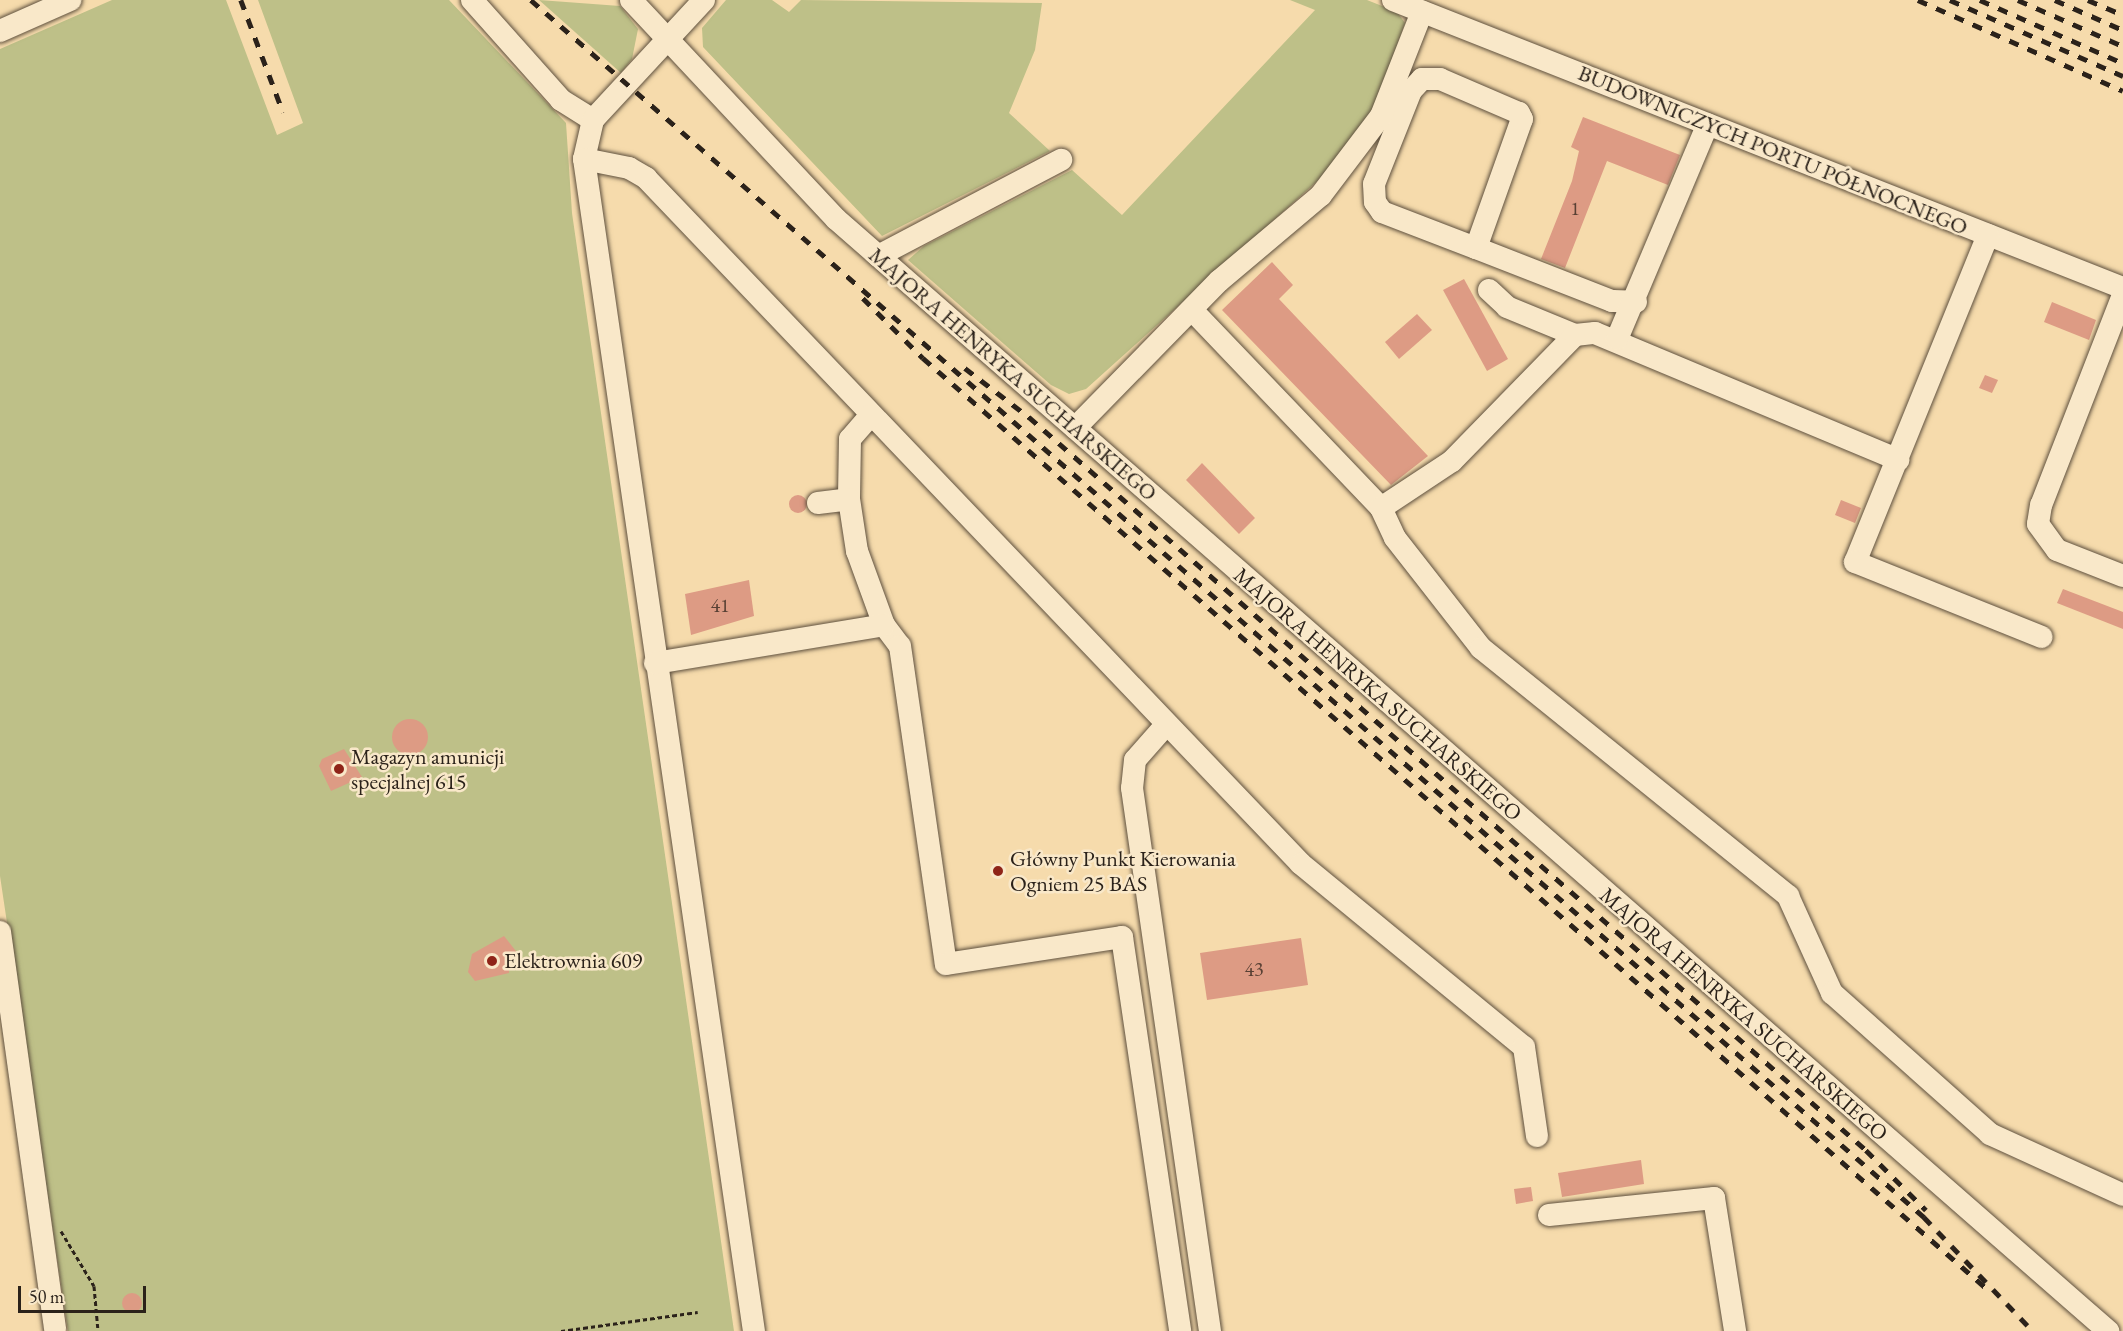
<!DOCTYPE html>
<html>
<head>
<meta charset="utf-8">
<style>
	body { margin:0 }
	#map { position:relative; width:2123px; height:1331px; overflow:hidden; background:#f6dbac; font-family:"EB Garamond",serif }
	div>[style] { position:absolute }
	.green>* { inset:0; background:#bec088 }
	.building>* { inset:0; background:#dd9b84 }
	.round { border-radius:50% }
	.path>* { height:3px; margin-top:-1.5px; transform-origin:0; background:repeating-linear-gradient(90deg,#2b221a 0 4.5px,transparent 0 7.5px) }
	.roads { filter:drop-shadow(0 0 2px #5e503e) drop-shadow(0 0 2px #5e503e) }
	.minor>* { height:22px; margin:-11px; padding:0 11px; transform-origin:11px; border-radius:11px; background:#f9e8c9 }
	.rail>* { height:4.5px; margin-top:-2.25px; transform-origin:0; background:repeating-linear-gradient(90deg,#2b221a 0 10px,transparent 0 20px) }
	.dots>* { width:16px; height:16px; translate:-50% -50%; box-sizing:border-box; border:3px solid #f9e8c9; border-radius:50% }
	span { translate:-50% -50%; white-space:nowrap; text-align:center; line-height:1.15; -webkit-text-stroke:5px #f9e8c9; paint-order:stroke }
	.number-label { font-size:20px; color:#584034 }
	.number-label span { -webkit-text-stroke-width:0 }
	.street-label { font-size:22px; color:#2b221a }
	.poi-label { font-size:22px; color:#2b221a }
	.left { translate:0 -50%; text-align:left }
	.scale { position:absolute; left:18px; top:1286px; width:128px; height:27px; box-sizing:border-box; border:3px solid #2b221a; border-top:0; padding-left:8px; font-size:18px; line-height:21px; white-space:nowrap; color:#2b221a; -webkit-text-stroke:4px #f9e8c9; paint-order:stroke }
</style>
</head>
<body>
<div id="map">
	<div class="green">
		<i style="clip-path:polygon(112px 0,226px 0,277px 135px,303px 123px,258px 0,449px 0,566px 123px,572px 213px,734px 1331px,68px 1331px,0 876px,0 49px)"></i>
		<i style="clip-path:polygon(539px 0,620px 6px,638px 29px,632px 59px,621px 73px)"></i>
		<i style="clip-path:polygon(726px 0,772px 0,789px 12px,801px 0,1042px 3px,1035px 50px,1009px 113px,1050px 151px,882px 236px,703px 47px,702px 28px)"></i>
		<i style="clip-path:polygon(1290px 0,1367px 0,1397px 12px,1405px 23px,1370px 121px,1334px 166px,1086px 389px,1069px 394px,1051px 385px,908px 260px,924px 246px,1072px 170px,1122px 215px,1315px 10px)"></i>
	</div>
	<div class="building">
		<i style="clip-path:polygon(1583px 117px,1680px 155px,1668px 185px,1607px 161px,1565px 268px,1541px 259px,1572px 181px,1579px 151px,1571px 147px)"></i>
		<i style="clip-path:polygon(1272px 262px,1293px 285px,1279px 299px,1428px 456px,1391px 485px,1222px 310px)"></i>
		<i style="clip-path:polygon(1464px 279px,1508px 359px,1487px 371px,1443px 290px)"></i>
		<i style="clip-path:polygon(2052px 302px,2096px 320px,2089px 340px,2044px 322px)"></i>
		<i style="clip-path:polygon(1417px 314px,1432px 330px,1399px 359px,1385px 342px)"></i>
		<i style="clip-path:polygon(1985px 375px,1998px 380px,1992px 393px,1979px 388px)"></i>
		<i style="clip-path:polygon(1202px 463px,1255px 518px,1239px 534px,1186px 480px)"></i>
		<i class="round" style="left:789px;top:495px;width:18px;height:18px"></i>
		<i style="clip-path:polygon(1841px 500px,1861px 508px,1855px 523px,1835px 515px)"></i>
		<i style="clip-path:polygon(749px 580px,754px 616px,691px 635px,685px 594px)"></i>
		<i style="clip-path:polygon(2063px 589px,2123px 612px,2123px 629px,2057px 603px)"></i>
		<i class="round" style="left:392px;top:719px;width:36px;height:36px"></i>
		<i style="clip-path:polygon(344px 749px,362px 777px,331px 791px,319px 766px,322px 759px)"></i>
		<i style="clip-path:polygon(504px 936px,519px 955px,509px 964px,509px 973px,475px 981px,468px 972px,472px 954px)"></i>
		<i style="clip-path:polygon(1301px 938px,1308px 985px,1207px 1000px,1200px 953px)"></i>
		<i style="clip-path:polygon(1641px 1160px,1644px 1184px,1562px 1197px,1558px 1173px)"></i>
		<i style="clip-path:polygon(1531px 1187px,1533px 1201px,1516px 1204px,1514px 1189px)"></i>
		<i class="round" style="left:122px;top:1293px;width:20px;height:20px"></i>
	</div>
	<div class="path">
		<i style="left:61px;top:1231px;width:64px;rotate:59deg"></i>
		<i style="left:94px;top:1286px;width:45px;rotate:84.9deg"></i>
		<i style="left:561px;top:1331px;width:138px;rotate:-7.9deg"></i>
	</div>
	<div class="roads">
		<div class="minor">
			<i style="left:472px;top:0;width:134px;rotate:48.3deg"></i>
			<i style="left:561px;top:100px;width:38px;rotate:32deg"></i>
			<i style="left:631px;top:0;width:300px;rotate:46.9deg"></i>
			<i style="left:836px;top:219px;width:1690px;rotate:41.16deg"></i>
			<i style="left:704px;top:0;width:163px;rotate:132.8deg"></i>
			<i style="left:593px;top:120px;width:40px;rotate:103deg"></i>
			<i style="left:584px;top:159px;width:1184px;rotate:81.75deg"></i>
			<i style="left:1393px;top:0;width:785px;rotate:21.53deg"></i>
			<i style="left:0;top:31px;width:77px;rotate:-23.9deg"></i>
			<i style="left:584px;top:159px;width:46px;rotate:11.3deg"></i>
			<i style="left:629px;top:168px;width:20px;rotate:30deg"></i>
			<i style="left:646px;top:178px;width:948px;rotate:46.32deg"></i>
			<i style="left:1301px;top:864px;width:288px;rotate:39.4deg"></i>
			<i style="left:1524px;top:1047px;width:90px;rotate:81.7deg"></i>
			<i style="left:1988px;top:235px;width:353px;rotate:112.1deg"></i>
			<i style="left:1855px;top:562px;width:201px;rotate:21.9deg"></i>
			<i style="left:1476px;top:248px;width:137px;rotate:-70.4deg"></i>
			<i style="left:1522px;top:119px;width:7px;rotate:-117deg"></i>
			<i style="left:1519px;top:113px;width:86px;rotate:-156.7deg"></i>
			<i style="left:1440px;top:79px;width:18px;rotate:180deg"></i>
			<i style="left:1422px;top:79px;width:16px;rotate:133deg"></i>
			<i style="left:1411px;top:91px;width:100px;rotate:111.7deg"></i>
			<i style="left:1374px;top:184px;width:18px;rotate:87deg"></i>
			<i style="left:1375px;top:202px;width:12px;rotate:55deg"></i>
			<i style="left:1382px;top:212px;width:101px;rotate:21deg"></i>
			<i style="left:1476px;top:248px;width:146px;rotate:21.3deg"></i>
			<i style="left:1612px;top:301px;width:24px;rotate:2deg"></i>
			<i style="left:878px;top:256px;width:207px;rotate:-27.7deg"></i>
			<i style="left:1489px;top:290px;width:25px;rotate:43deg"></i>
			<i style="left:1507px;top:307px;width:74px;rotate:22.4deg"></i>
			<i style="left:2123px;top:295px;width:225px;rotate:111.3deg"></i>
			<i style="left:2041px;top:505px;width:19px;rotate:99deg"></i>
			<i style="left:2038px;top:524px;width:32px;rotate:54deg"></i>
			<i style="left:2057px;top:550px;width:71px;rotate:21.5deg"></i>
			<i style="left:1192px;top:310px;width:274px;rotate:46.3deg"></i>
			<i style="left:1381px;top:508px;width:85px;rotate:-33.5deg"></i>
			<i style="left:1452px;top:461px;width:176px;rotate:-45.7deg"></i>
			<i style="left:1575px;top:335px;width:20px;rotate:-6deg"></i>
			<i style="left:1595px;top:333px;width:329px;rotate:22.7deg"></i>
			<i style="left:1617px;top:339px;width:233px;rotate:-67.1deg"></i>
			<i style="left:870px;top:416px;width:30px;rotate:131deg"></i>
			<i style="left:850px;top:439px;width:60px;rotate:91deg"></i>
			<i style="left:849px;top:499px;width:53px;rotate:81.3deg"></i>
			<i style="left:857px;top:551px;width:79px;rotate:70deg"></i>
			<i style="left:884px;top:625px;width:26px;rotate:53deg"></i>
			<i style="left:900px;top:646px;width:321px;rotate:81.8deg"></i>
			<i style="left:946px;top:964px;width:178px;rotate:-8.7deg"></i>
			<i style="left:1122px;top:937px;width:398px;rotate:81.6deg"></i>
			<i style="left:1075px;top:428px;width:206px;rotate:-45.6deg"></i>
			<i style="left:1219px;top:281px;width:133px;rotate:-40.1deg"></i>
			<i style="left:1321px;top:195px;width:99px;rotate:-52.8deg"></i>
			<i style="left:1381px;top:116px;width:112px;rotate:-68.5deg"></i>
			<i style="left:818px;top:503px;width:31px;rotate:-7deg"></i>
			<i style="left:1381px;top:508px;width:33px;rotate:65deg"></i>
			<i style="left:1395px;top:538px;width:140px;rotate:52deg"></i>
			<i style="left:1481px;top:648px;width:395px;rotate:38.9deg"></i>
			<i style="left:1788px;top:896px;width:107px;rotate:65.6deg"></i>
			<i style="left:1832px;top:993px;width:212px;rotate:41.7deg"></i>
			<i style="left:1990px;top:1134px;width:146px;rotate:24.6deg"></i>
			<i style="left:655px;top:663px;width:232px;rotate:-9.4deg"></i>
			<i style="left:1165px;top:726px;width:45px;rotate:131.4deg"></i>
			<i style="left:1135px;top:760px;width:28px;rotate:96deg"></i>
			<i style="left:1132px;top:788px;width:549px;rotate:81.83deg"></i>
			<i style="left:0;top:932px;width:401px;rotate:82.1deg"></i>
			<i style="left:1549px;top:1215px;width:166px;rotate:-5.9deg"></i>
			<i style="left:1714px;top:1198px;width:135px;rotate:81deg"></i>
		</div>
	</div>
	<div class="rail">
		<i style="left:241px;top:0;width:120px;rotate:69.4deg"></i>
		<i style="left:531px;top:0;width:1850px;rotate:41.14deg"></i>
		<i style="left:1924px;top:1217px;width:158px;rotate:46.3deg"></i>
		<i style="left:1918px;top:0;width:224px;rotate:23.9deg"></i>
		<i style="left:1950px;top:0;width:189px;rotate:23.7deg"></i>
		<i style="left:1980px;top:0;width:156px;rotate:23.8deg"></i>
		<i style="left:2018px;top:0;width:115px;rotate:23.7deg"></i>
		<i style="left:2055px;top:0;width:74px;rotate:23.8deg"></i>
		<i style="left:2088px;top:0;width:38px;rotate:23deg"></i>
		<i style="left:863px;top:298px;width:85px;rotate:45deg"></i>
		<i style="left:923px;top:358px;width:1412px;rotate:41.18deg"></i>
		<i style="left:965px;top:368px;width:81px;rotate:37.4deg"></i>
		<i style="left:1029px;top:417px;width:1113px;rotate:41.21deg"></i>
		<i style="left:1866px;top:1150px;width:85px;rotate:45deg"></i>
	</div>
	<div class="dots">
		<i style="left:339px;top:769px;background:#8f2418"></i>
		<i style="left:998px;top:871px;background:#8f2418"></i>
		<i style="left:492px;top:961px;background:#8f2418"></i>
	</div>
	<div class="number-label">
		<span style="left:1575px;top:208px">1</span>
		<span style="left:720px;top:605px">41</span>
		<span style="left:1254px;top:969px">43</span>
	</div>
	<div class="street-label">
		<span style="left:1773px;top:150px;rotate:22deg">BUDOWNICZYCH PORTU PÓŁNOCNEGO</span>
		<span style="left:1013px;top:374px;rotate:41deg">MAJORA HENRYKA SUCHARSKIEGO</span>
		<span style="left:1378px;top:694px;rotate:41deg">MAJORA HENRYKA SUCHARSKIEGO</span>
		<span style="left:1744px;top:1014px;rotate:41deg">MAJORA HENRYKA SUCHARSKIEGO</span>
	</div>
	<div class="poi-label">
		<span class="left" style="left:351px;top:769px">Magazyn amunicji<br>specjalnej 615</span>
		<span class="left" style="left:1010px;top:871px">Główny Punkt Kierowania<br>Ogniem 25 BAS</span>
		<span class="left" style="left:504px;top:961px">Elektrownia 609</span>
	</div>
	<div class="scale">50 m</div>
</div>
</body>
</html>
